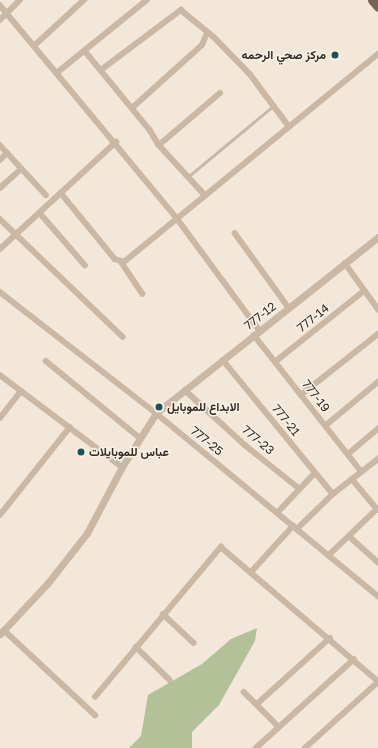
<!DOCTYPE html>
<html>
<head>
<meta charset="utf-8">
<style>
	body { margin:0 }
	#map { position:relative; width:378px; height:748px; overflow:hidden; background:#f2e7d8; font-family:"Golos Text",Vazirmatn,sans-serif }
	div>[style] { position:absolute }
	.green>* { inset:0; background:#b2c198 }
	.service>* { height:2.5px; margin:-1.25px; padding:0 1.25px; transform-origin:1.25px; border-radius:1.25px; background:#cab7a4 }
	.minor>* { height:5.5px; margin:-2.75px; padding:0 2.75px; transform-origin:2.75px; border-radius:2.75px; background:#cab7a4 }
	.tertiary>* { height:7px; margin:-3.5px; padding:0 3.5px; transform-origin:3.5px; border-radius:3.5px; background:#cab7a4 }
	.primary>* { height:9px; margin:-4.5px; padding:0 4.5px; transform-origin:4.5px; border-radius:4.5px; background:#786357 }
	.dots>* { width:11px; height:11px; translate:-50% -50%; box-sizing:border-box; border:2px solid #f9f1e5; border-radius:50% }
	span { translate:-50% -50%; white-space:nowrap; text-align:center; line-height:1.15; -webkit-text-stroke:3px #f9f1e5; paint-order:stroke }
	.poi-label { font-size:12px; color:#352b26; font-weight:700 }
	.right { translate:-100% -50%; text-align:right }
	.left { translate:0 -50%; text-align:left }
	.street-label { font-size:12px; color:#352b26 }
</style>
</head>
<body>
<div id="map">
	<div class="green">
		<i style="clip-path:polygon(257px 628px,255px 641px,219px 705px,192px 732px,192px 748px,129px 748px,141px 736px,148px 695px,202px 664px,231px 639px)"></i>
	</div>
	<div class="service">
		<i style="left:189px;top:176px;width:109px;rotate:-39.8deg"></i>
	</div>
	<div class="minor">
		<i style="left:0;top:5px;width:276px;rotate:50.3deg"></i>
		<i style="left:176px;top:217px;width:142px;rotate:53.6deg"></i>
		<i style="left:0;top:20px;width:28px;rotate:-45deg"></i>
		<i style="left:35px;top:45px;width:67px;rotate:-42.6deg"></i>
		<i style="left:85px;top:51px;width:102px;rotate:50.6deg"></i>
		<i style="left:150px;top:130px;width:17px;rotate:59deg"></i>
		<i style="left:159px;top:145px;width:67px;rotate:47.4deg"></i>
		<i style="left:101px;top:70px;width:100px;rotate:-36.9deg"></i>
		<i style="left:181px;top:10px;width:43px;rotate:39.3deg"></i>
		<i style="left:214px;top:37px;width:52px;rotate:45.8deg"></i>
		<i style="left:250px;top:74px;width:64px;rotate:53.3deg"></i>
		<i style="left:58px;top:72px;width:114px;rotate:-39deg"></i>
		<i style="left:132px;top:108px;width:94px;rotate:-42deg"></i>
		<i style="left:202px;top:45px;width:13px;rotate:-67deg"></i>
		<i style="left:0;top:145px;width:68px;rotate:47.4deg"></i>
		<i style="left:159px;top:145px;width:80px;rotate:-40.4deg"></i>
		<i style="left:0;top:160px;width:10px;rotate:-45deg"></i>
		<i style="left:0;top:188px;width:28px;rotate:-42deg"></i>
		<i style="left:61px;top:193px;width:85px;rotate:50.7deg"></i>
		<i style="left:115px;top:259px;width:9px;rotate:18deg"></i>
		<i style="left:124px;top:262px;width:328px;rotate:-39.3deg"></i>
		<i style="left:40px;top:213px;width:69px;rotate:49.1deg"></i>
		<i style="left:0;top:219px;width:170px;rotate:43.8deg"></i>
		<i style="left:235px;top:233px;width:92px;rotate:54.2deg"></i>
		<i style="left:0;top:249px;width:158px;rotate:-42.7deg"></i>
		<i style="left:122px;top:263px;width:37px;rotate:56deg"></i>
		<i style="left:345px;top:263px;width:57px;rotate:54.3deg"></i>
		<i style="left:0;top:292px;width:197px;rotate:37.8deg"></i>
		<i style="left:156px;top:413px;width:288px;rotate:39.5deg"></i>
		<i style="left:254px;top:335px;width:173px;rotate:51.8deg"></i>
		<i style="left:223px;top:360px;width:173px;rotate:50.6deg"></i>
		<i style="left:46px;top:361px;width:122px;rotate:39.3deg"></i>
		<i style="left:275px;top:362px;width:114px;rotate:-38.6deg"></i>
		<i style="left:0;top:375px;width:153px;rotate:37deg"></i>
		<i style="left:185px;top:390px;width:81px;rotate:42.5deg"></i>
		<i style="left:245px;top:445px;width:70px;rotate:38.7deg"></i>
		<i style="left:301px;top:395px;width:98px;rotate:-38.4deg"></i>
		<i style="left:0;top:418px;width:34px;rotate:-52deg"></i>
		<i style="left:325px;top:426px;width:69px;rotate:-39.7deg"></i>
		<i style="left:348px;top:454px;width:39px;rotate:-40deg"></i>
		<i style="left:352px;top:479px;width:40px;rotate:50deg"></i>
		<i style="left:277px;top:513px;width:55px;rotate:-46.5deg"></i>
		<i style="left:0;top:515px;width:112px;rotate:-51.5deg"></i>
		<i style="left:297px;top:529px;width:50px;rotate:-44.2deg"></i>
		<i style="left:333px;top:494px;width:57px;rotate:-37.9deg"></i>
		<i style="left:349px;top:536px;width:39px;rotate:42deg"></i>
		<i style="left:329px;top:555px;width:66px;rotate:-43.8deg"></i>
		<i style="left:252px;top:571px;width:61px;rotate:-47.7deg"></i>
		<i style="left:163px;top:614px;width:42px;rotate:43.1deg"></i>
		<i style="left:4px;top:630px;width:125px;rotate:43deg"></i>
		<i style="left:136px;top:647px;width:47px;rotate:44.1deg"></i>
		<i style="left:244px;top:692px;width:49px;rotate:45deg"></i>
		<i style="left:95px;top:697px;width:196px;rotate:-50deg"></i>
		<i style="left:221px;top:547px;width:206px;rotate:40.5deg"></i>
		<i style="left:257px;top:704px;width:98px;rotate:-42.1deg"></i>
		<i style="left:256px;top:748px;width:132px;rotate:-42.2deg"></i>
		<i style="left:305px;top:748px;width:98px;rotate:-42.1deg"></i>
	</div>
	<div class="tertiary">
		<i style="left:0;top:634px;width:69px;rotate:-46.8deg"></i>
		<i style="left:47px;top:584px;width:65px;rotate:-51.9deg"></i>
		<i style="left:87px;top:533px;width:75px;rotate:-62.1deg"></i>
		<i style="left:122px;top:467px;width:64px;rotate:-57.8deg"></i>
		<i style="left:156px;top:413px;width:283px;rotate:-38.4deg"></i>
	</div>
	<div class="primary">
		<i style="left:372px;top:0;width:9px;rotate:49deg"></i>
	</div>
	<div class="dots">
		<i style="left:335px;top:55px;background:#1b5157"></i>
		<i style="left:159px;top:407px;background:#1b5157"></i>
		<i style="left:81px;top:452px;background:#1b5157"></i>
	</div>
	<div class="poi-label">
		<span class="right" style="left:326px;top:55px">مركز صحي الرحمه</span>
		<span class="left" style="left:167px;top:407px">الابداع للموبايل</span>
		<span class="left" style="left:89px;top:452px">عباس للموبايلات</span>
	</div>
	<div class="street-label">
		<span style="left:260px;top:316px;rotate:-38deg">777-12</span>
		<span style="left:313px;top:318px;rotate:-39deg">777-14</span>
		<span style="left:316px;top:396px;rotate:52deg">777-19</span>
		<span style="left:286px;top:420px;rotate:51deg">777-21</span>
		<span style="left:258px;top:440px;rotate:40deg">777-23</span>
		<span style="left:207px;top:441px;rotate:39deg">777-25</span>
	</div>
</div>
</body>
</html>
